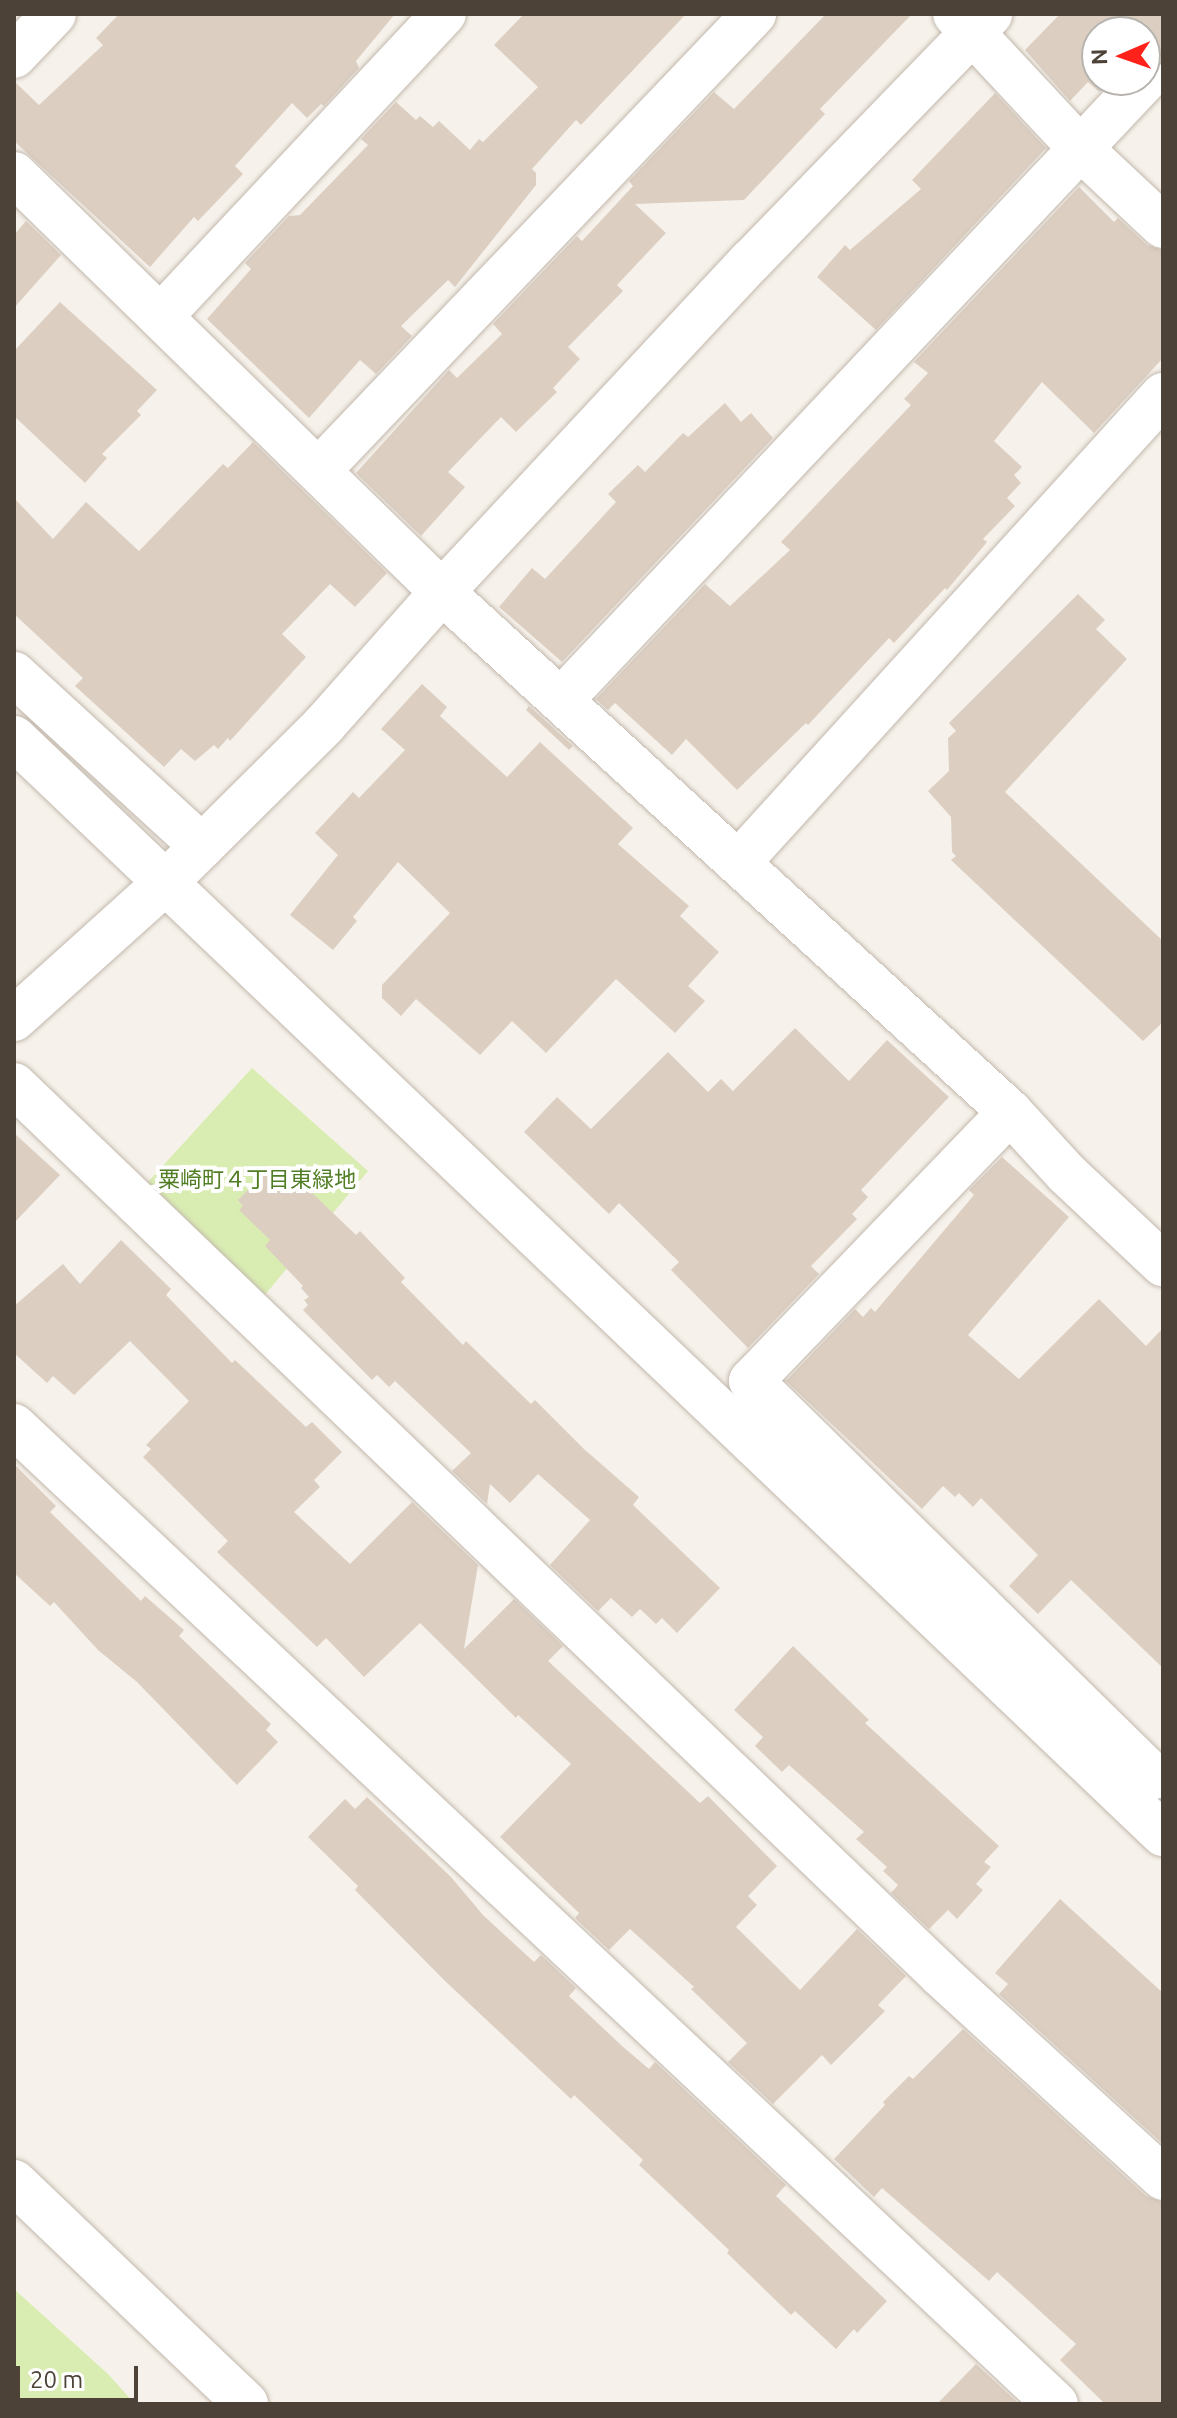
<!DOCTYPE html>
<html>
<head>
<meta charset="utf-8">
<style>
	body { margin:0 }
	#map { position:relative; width:1177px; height:2418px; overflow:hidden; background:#f6f2eb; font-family:Ubuntu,"Noto Sans JP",sans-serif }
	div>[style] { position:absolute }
	.green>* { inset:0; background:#d9edb2 }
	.building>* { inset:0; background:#dccfc2 }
	.roads { filter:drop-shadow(0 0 2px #c3b8ad) drop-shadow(0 0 2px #c3b8ad) }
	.minor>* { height:44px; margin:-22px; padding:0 22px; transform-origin:22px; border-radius:22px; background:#fff }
	.tertiary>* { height:44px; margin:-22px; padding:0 22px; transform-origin:22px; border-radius:22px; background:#fff }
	span { translate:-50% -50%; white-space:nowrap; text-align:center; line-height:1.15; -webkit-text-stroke:8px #fff; paint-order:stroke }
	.park-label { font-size:22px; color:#517e24 }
	.frame { position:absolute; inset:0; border:16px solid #4c4238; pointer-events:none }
	.north { position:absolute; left:1081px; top:16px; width:80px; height:80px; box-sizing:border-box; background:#fff; border:2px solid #b7b3af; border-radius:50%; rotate:268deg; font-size:22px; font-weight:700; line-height:32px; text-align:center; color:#4c4238 }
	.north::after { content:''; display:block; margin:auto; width:28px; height:36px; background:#ff221a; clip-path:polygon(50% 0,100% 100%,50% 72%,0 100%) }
	.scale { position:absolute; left:16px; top:2366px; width:122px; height:36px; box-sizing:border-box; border:4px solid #4c4238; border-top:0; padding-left:10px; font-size:24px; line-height:28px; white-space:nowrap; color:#4c4238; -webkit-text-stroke:6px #fff; paint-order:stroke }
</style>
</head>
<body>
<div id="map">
	<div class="green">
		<i style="clip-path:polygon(252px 1068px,368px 1171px,264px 1296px,148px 1182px)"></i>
		<i style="clip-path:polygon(14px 2289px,108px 2374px,135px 2404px,14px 2404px)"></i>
	</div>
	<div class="building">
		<i style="clip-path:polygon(119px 14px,395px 14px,356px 61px,359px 68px,324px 106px,321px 104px,307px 118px,292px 103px,235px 166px,243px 174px,198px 221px,194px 217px,150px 267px,14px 141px,14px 81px,39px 105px,103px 45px,96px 38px)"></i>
		<i style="clip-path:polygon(524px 14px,686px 14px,581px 125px,576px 120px,532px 169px,536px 173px,536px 185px,455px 287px,448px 280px,401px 326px,412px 336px,376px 374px,360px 360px,309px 418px,207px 319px,251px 269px,245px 263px,289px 216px,300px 215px,368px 145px,361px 139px,396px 102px,416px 120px,420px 116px,433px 127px,439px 121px,470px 150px,479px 139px,483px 142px,538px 87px,494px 45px)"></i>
		<i style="clip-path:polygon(826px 14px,912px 14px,820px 109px,825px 114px,744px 200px,635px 204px,666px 233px,617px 285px,623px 291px,568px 347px,580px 359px,553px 388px,557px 392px,516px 432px,501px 417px,448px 472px,465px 487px,421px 536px,356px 473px,449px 370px,457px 378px,502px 334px,493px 324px,577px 236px,582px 241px,633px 186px,629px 181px,714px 92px,734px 109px)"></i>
		<i style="clip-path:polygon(1060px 14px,1163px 14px,1163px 51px,1156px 58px,1145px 56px,1145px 32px,1097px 32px,1097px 80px,1111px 80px,1099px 92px,1088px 82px,1070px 101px,1025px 50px)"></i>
		<i style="clip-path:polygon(995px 93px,1046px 148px,876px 330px,817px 277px,845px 245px,850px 250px,921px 189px,912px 180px)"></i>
		<i style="clip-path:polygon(1079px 187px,1114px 222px,1118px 218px,1147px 245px,1163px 250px,1163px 358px,1094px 433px,1042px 382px,994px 441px,1022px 467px,1014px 475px,1021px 483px,1007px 498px,1015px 506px,983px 539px,987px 542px,947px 590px,945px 588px,894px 643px,889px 638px,808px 725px,806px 723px,737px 790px,686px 739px,672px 755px,615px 703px,608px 710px,596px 699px,705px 584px,730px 606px,790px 550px,781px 542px,911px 405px,904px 399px,928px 373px,914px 362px)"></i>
		<i style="clip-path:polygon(26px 221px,61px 255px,14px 308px,14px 235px)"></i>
		<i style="clip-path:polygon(60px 302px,157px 390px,137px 411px,141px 415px,102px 454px,107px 458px,85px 483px,14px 416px,14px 351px)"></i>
		<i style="clip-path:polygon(725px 403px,741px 422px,751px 413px,773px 438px,562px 662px,499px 607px,532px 568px,545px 579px,616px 502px,608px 494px,638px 465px,645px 472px,683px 433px,688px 437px)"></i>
		<i style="clip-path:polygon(253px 442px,387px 573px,355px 607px,330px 584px,282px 634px,306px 657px,230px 741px,228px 738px,218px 749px,214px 745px,195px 761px,181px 749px,164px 767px,75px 686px,83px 678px,14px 614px,14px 498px,53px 539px,86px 502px,139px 551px,223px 464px,228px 468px)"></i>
		<i style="clip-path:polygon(1078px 594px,1105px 620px,1096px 629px,1127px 659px,1005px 792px,1163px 941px,1163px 1022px,1143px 1041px,951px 860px,956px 856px,952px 852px,951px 817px,928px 791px,949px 771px,948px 738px,956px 731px,949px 723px)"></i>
		<i style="clip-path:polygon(422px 684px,447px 707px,440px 716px,507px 777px,540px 742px,633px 828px,618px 844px,689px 906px,680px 916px,719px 952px,688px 986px,705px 1001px,675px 1033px,616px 979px,546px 1053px,512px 1021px,480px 1055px,416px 999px,401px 1016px,382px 998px,382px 985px,450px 913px,398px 862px,353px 917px,357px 921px,333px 950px,290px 915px,338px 855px,315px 833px,353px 792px,359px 798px,405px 750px,381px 729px)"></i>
		<i style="clip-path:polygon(529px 706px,573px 746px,569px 750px,526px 710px)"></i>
		<i style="clip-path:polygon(795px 1028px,849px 1081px,887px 1040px,949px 1097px,861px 1190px,868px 1197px,852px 1214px,857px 1219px,811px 1266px,819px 1274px,748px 1348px,671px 1270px,679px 1262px,619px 1203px,609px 1214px,524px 1132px,557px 1097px,591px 1129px,668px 1052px,708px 1092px,721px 1079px,733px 1091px)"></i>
		<i style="clip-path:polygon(14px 1133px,60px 1175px,14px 1223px)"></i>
		<i style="clip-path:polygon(1002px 1157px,1069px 1217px,968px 1335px,1019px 1379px,1099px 1299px,1146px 1346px,1163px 1328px,1163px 1668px,1071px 1580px,1038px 1614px,1009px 1586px,1038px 1555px,981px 1498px,973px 1507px,959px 1493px,955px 1497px,943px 1486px,922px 1509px,786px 1381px,855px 1309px,863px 1317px,871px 1308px,875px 1312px,974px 1195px,969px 1190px)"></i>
		<i style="clip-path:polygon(284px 1166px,356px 1235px,360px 1231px,405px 1278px,401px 1282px,463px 1345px,466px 1341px,531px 1404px,535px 1400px,584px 1449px,639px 1497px,633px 1505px,720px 1588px,677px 1633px,662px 1618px,656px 1624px,640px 1609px,632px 1617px,611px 1598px,598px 1611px,550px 1565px,590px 1520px,538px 1474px,510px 1503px,490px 1484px,487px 1504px,452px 1471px,471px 1453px,395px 1381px,389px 1387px,377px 1375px,372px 1380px,303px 1310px,308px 1305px,304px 1300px,309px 1297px,301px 1288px,303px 1286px,265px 1246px,270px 1240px,239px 1210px,243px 1206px,238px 1200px,270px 1167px,277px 1173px)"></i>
		<i style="clip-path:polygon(121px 1240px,171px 1289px,166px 1295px,232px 1363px,235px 1360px,306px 1427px,312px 1422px,342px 1452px,314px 1480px,320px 1487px,294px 1512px,350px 1564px,412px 1502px,478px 1565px,464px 1649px,514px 1599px,563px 1646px,548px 1661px,700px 1803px,708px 1796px,777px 1866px,748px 1896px,757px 1905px,736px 1927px,800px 1990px,857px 1929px,906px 1976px,878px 2005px,885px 2011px,831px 2065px,822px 2055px,773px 2104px,728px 2062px,747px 2043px,691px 1989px,694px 1987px,630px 1929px,609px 1950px,575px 1918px,579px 1913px,500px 1837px,571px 1764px,518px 1715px,516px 1718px,420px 1623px,364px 1677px,326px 1638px,317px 1647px,217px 1552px,228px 1541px,143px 1457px,151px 1449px,146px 1445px,189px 1401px,130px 1341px,74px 1395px,53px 1376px,47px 1383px,14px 1353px,14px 1306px,63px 1264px,80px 1284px)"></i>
		<i style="clip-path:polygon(14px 1464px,56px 1506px,50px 1512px,141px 1601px,145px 1596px,184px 1630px,179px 1636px,271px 1724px,266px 1730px,278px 1742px,237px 1785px,137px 1682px,98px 1650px,54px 1602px,50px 1606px,14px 1573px)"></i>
		<i style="clip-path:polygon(793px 1646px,869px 1720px,865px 1723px,999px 1846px,984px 1862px,991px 1867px,976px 1884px,983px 1890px,957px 1919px,948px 1910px,929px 1929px,891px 1893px,898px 1885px,883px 1871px,887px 1867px,856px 1839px,864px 1832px,789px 1765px,782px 1772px,755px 1746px,763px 1737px,734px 1710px)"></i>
		<i style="clip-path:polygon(367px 1797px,451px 1877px,483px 1915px,534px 1962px,541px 1955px,576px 1988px,569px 1996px,622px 2046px,649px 2069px,655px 2062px,786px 2185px,776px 2196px,887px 2301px,857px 2333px,854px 2329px,836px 2349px,795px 2311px,791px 2315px,727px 2253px,729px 2250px,639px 2165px,643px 2160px,574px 2095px,571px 2099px,445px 1981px,355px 1890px,358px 1886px,308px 1837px,345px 1799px,355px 1809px)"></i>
		<i style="clip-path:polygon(1060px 1899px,1163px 1993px,1163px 2144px,999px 1994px,1008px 1984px,995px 1973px)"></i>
		<i style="clip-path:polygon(963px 2029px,1146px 2196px,1163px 2202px,1163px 2404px,1105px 2404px,1060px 2360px,1076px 2344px,997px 2272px,989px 2281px,882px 2188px,874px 2197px,834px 2159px,885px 2105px,883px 2102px,909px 2076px,913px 2079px)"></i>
		<i style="clip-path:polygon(976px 2364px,1019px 2404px,937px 2404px)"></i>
	</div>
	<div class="roads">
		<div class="minor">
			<i style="left:955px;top:14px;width:183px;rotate:47deg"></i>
			<i style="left:1080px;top:148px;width:114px;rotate:43.2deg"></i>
			<i style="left:14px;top:56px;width:58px;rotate:-46.4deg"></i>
			<i style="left:14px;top:174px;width:598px;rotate:44.32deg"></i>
			<i style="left:442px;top:592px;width:770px;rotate:42.47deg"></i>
			<i style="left:1010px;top:1112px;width:84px;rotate:47.4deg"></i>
			<i style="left:1067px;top:1174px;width:132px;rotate:43.2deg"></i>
			<i style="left:161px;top:316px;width:414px;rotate:-46.9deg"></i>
			<i style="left:320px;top:469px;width:629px;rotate:-46.35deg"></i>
			<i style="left:14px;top:674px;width:255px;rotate:42.5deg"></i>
			<i style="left:563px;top:698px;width:849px;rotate:-46.72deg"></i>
			<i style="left:739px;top:862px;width:631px;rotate:-47.76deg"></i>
			<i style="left:14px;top:1019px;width:205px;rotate:-42deg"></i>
			<i style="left:14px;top:1085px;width:1285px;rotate:43.83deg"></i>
			<i style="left:941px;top:1975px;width:301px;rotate:42.4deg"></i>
			<i style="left:1010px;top:1112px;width:373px;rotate:133.9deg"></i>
			<i style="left:751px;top:1381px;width:565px;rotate:44.5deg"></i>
			<i style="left:14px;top:1426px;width:1429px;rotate:43.19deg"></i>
			<i style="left:14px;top:2182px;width:321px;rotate:43.7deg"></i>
		</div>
		<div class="tertiary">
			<i style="left:14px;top:738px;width:1588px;rotate:43.65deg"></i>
			<i style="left:166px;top:882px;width:223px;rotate:-44.8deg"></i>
			<i style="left:324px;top:725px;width:178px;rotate:-48.4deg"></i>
			<i style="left:442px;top:592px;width:453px;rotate:-47deg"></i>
			<i style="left:751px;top:261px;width:344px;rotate:-45.9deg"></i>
		</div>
	</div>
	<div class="park-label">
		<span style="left:257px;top:1179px">粟崎町４丁目東緑地</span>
	</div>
	<div class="frame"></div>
	<div class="north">N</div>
	<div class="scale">20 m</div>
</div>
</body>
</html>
